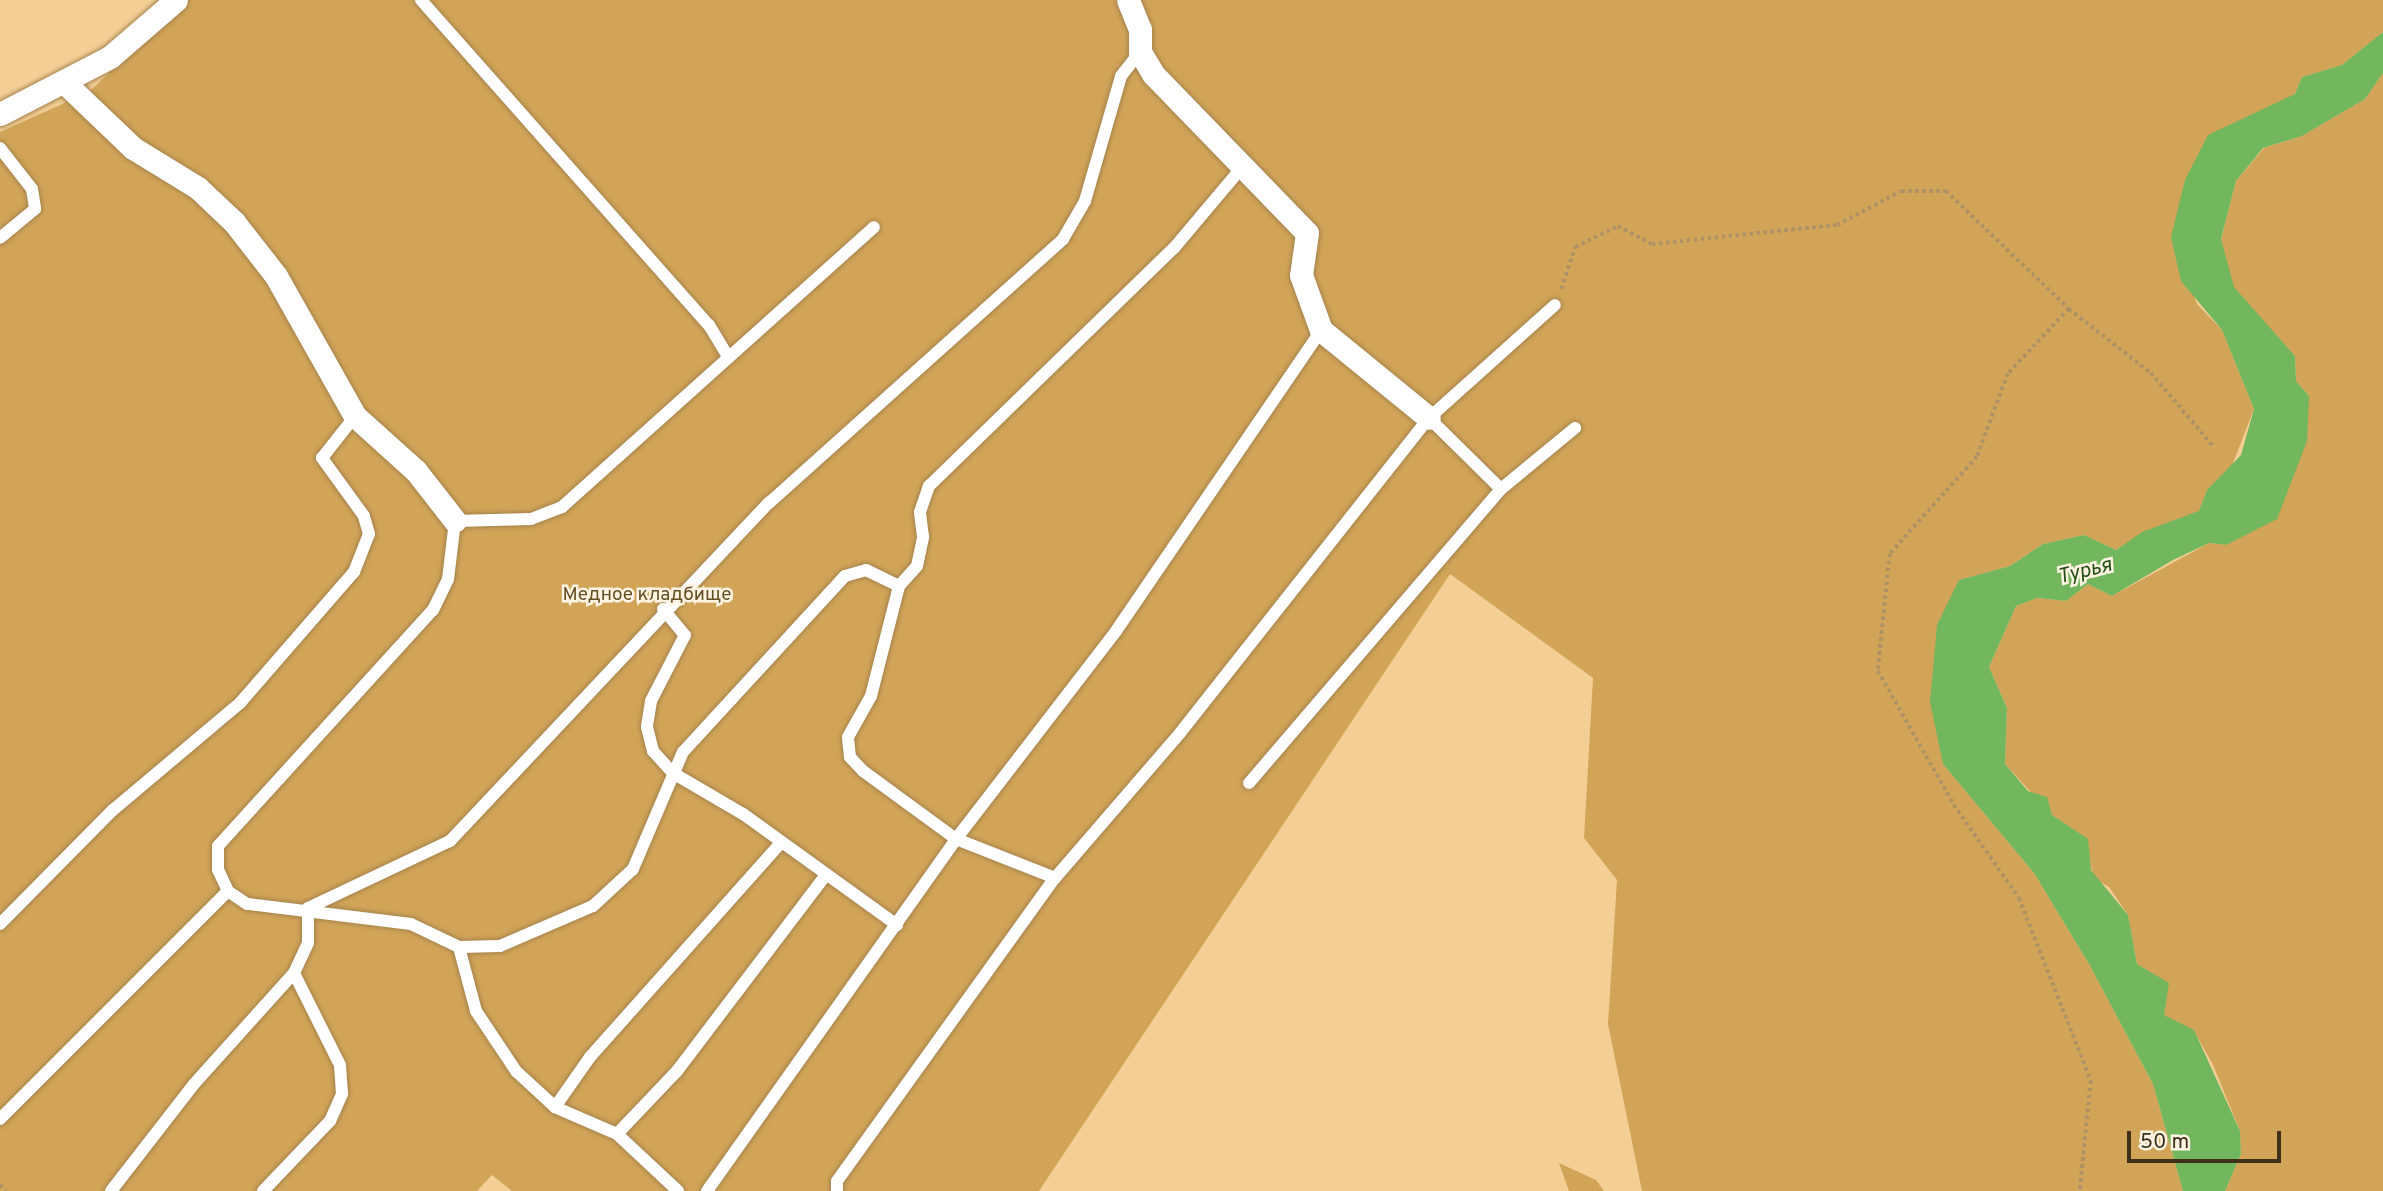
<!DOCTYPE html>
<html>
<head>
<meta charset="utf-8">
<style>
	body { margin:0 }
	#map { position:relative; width:2383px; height:1191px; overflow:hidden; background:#f3cf96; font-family:Overpass,sans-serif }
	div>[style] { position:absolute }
	.green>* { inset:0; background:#d1a458 }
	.water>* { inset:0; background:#72b65e }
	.path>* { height:3.5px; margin-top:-1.75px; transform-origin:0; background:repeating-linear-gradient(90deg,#ae9266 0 3.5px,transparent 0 7px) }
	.roads { filter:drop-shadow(0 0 2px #a5834d) drop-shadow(0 0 2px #a5834d) }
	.service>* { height:12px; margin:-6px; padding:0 6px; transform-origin:6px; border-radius:6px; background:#fff }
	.minor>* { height:23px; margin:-11.5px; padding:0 11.5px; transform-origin:11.5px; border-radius:11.5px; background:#fff }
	span { translate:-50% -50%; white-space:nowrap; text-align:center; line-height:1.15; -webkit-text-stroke:5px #fff4e4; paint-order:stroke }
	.park-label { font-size:19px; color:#674f24 }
	.water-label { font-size:21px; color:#245015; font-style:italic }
	.scale { position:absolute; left:2127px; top:1131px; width:154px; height:32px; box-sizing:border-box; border:4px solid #3e3019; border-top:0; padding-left:9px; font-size:21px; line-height:24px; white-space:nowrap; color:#3e3019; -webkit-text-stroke:5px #fff4e4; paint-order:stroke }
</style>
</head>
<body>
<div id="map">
	<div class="green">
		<i style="clip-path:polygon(186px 0,2383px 0,2383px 32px,2342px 65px,2302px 77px,2295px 94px,2278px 104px,2171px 237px,2197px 304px,2222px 330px,2254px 409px,2230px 471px,2207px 490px,2199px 512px,2143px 532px,2116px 550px,2084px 535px,2043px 544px,2010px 566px,1959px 580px,1943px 764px,2034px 873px,2089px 964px,2153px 1084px,2183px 1191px,1642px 1191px,1608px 1024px,1617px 880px,1584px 838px,1593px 678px,1450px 574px,1039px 1191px,512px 1191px,492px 1175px,477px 1191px,0 1191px,0 132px,89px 92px)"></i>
		<i style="clip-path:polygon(2383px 73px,2383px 1191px,2225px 1191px,2241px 1154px,2240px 1131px,2213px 1065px,2194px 1031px,2164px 1015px,2164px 1002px,2137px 964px,2128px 915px,2109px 887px,2095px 879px,2080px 834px,2052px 815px,2005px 764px,2007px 708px,1989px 667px,2016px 606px,2037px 598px,2066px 601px,2088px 584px,2112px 596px,2209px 543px,2226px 545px,2309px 396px,2296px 381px,2295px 356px,2233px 287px,2221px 240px,2236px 181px,2264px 148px,2302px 136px,2365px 99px)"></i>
		<i style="clip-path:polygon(1559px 1163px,1596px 1180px,1604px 1191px,1569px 1191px)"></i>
	</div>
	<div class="water">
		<i style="clip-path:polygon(2383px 32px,2383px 73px,2365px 99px,2302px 136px,2263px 148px,2236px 181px,2221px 239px,2234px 287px,2295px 356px,2296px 381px,2309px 396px,2307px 441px,2277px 519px,2226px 545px,2209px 543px,2173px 560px,2112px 596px,2088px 584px,2066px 601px,2037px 598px,2016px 606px,1989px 667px,2007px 708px,2005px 764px,2028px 791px,2047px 797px,2052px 815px,2088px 839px,2091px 870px,2128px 915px,2137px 964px,2169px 983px,2164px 1015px,2194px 1030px,2240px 1131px,2241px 1154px,2225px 1191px,2183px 1191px,2153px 1084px,2089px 964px,2034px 873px,1943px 764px,1930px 702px,1937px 625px,1959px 580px,2010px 566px,2043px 544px,2084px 535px,2116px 550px,2142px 532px,2199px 511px,2207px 490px,2241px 455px,2254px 409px,2222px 330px,2181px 281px,2171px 237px,2185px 180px,2208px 135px,2295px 94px,2302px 77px,2342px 65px)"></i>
	</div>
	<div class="path">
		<i style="left:1561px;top:289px;width:44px;rotate:-71.6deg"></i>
		<i style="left:1575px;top:247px;width:48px;rotate:-26deg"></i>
		<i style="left:1618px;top:226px;width:38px;rotate:28deg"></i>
		<i style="left:1652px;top:244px;width:186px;rotate:-5.9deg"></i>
		<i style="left:1837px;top:225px;width:72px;rotate:-28deg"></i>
		<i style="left:1901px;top:191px;width:45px"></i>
		<i style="left:1946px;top:191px;width:170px;rotate:43.8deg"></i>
		<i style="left:2069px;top:309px;width:104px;rotate:38deg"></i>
		<i style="left:2151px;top:373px;width:97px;rotate:49.6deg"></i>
		<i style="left:2069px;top:309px;width:89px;rotate:133.2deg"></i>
		<i style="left:2008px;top:374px;width:89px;rotate:110.5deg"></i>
		<i style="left:1977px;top:457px;width:130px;rotate:131.9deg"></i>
		<i style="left:1890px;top:554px;width:118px;rotate:95.9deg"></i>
		<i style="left:1878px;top:671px;width:154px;rotate:60.4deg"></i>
		<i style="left:1954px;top:805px;width:113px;rotate:55deg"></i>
		<i style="left:2019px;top:898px;width:197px;rotate:68.5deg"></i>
		<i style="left:2091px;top:1081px;width:111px;rotate:95.7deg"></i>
		<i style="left:0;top:1185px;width:8px;rotate:45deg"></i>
	</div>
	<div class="roads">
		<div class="service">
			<i style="left:421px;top:0;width:434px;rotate:48.5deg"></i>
			<i style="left:709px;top:325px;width:33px;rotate:59deg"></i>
			<i style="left:0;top:148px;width:52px;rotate:52deg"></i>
			<i style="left:32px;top:189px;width:20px;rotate:81deg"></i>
			<i style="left:35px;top:209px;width:45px;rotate:140.4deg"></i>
			<i style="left:1429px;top:418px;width:101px;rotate:44.6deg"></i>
			<i style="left:1501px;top:489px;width:96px;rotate:-39.5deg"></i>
			<i style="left:663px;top:609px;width:34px;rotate:50deg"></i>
			<i style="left:685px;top:635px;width:74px;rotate:117.3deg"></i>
			<i style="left:651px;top:701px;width:26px;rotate:99deg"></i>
			<i style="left:647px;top:727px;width:25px;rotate:76deg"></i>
			<i style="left:653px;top:751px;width:30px;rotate:48deg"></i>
			<i style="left:673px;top:773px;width:81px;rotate:30.4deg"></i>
			<i style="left:743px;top:814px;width:190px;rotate:35.8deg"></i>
			<i style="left:1249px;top:783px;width:387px;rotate:-49.4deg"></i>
			<i style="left:1055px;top:878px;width:106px;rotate:-158.5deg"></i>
			<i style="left:956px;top:839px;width:115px;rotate:-143.8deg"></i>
			<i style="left:863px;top:771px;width:19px;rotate:-133deg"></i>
			<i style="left:850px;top:757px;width:20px;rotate:-96deg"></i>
			<i style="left:848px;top:737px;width:47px;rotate:-60.7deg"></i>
			<i style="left:871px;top:696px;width:114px;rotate:-75.7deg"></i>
			<i style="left:899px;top:586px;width:27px;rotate:-48deg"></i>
			<i style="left:917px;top:566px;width:30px;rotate:-78deg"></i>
			<i style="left:923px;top:537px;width:25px;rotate:-97deg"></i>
			<i style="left:920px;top:512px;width:28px;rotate:-71deg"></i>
			<i style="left:929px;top:486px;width:342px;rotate:-44.2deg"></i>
			<i style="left:1174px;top:248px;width:107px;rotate:-49.9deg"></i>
			<i style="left:308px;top:908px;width:157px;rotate:-25.3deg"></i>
			<i style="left:450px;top:841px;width:465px;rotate:-46.7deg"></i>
			<i style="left:769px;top:503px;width:395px;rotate:-41.9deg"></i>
			<i style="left:1063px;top:239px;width:44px;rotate:-59.9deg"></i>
			<i style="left:1085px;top:201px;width:130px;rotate:-73.9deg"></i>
			<i style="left:1121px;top:76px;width:31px;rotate:-52deg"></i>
			<i style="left:0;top:924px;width:161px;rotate:-45.3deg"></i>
			<i style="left:113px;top:810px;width:166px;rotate:-40.1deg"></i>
			<i style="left:240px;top:703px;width:174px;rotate:-49deg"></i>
			<i style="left:354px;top:572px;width:41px;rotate:-68.5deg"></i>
			<i style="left:369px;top:534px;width:19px;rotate:-106deg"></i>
			<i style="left:364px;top:516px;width:72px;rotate:-125.9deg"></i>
			<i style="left:322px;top:458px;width:53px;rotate:-51.8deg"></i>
			<i style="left:459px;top:947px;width:41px;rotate:-1.4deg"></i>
			<i style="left:500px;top:946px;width:101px;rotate:-23.3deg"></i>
			<i style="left:593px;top:906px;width:54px;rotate:-42.8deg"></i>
			<i style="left:633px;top:869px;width:127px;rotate:-66.9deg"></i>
			<i style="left:683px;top:752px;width:239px;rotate:-47.4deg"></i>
			<i style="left:845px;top:576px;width:22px;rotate:-16deg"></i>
			<i style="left:866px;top:570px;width:37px;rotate:26deg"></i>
			<i style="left:555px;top:1107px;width:61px;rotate:-55deg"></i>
			<i style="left:590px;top:1057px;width:287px;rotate:-48.3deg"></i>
			<i style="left:0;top:1119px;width:322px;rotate:-45deg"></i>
			<i style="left:617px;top:1134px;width:87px;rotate:-46.4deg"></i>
			<i style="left:677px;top:1071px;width:246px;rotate:-52.8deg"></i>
			<i style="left:111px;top:1191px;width:135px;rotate:-52.2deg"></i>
			<i style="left:194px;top:1084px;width:149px;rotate:-48deg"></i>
			<i style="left:294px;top:973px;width:33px;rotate:-65deg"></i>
			<i style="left:308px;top:943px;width:35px;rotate:-90deg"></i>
			<i style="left:263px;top:1191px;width:97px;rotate:-46.3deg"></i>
			<i style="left:330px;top:1121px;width:30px;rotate:-66deg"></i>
			<i style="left:342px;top:1094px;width:29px;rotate:-94deg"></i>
			<i style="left:340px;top:1065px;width:103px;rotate:-116.6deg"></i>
			<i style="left:678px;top:1191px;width:83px;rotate:-136.9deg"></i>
			<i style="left:617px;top:1134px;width:68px;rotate:-156.5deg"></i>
			<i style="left:555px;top:1107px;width:53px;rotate:-137.3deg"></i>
			<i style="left:516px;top:1071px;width:72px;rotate:-123.7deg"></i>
			<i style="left:476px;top:1011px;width:66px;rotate:-104.9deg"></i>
			<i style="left:459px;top:947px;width:53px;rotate:-154.4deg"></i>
			<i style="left:411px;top:924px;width:165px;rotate:-173deg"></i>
			<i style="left:247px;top:904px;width:23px;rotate:-146deg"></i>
			<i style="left:228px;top:891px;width:23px;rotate:-115deg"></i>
			<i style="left:218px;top:870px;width:24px;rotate:-90deg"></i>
			<i style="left:218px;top:846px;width:319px;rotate:-47.7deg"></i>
			<i style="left:433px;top:610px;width:34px;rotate:-64deg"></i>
			<i style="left:448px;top:579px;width:58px;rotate:-83.1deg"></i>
			<i style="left:455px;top:521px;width:76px;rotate:-1.5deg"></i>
			<i style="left:531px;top:519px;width:33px;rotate:-21deg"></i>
			<i style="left:562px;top:507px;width:419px;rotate:-41.9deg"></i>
			<i style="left:707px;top:1191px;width:431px;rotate:-54.7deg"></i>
			<i style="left:956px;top:839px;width:262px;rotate:-52.4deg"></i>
			<i style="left:1116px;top:631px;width:364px;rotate:-55.7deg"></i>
			<i style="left:837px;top:1191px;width:10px;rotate:-90deg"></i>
			<i style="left:837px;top:1181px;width:373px;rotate:-54.3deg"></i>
			<i style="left:1055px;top:878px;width:191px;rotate:-49.2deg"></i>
			<i style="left:1180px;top:733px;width:402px;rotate:-51.7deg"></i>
			<i style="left:1429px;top:418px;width:169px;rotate:-41.9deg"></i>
		</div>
		<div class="minor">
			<i style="left:1128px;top:0;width:31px;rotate:68deg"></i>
			<i style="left:1140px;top:29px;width:23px;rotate:90deg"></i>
			<i style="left:1140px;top:52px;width:26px;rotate:59deg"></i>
			<i style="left:1153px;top:74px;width:221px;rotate:45.9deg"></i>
			<i style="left:1307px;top:233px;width:42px;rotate:98.1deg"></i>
			<i style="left:1301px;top:275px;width:59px;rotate:70deg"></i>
			<i style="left:1321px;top:330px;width:139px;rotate:39.2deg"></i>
			<i style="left:67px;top:85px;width:91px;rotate:43.7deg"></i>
			<i style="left:133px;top:148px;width:76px;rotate:31.6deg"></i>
			<i style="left:198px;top:188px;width:50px;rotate:43.4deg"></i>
			<i style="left:234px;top:222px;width:68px;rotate:52.1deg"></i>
			<i style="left:276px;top:276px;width:161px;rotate:60.6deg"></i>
			<i style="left:355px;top:416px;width:82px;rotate:42deg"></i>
			<i style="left:416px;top:471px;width:63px;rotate:52deg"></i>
			<i style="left:0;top:114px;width:124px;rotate:-27.4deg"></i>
			<i style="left:110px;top:57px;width:87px;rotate:-40.8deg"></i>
		</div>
	</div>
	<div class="park-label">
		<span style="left:647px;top:596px">Медное кладбище</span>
	</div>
	<div class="water-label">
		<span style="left:2085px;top:572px;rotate:-14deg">Турья</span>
	</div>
	<div class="scale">50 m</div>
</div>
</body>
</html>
